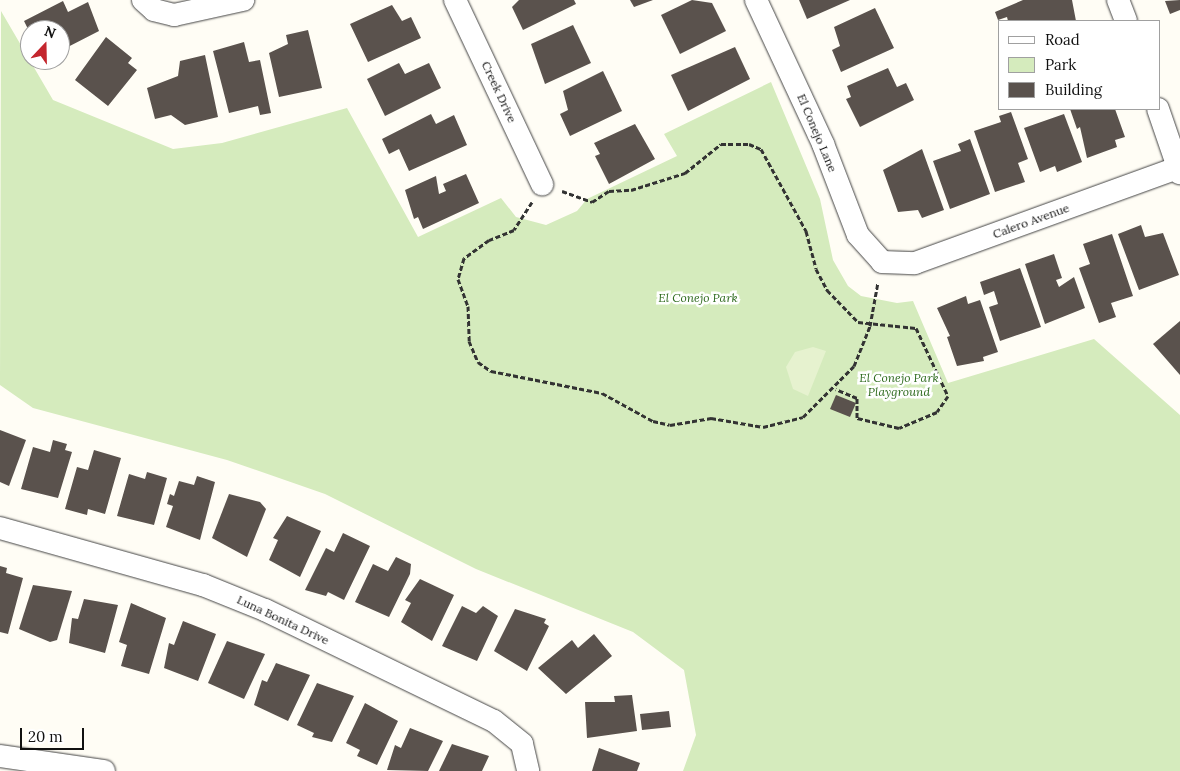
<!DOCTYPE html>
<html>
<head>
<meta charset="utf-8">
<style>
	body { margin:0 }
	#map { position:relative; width:1180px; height:771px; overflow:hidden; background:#fffdf5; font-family:Lora,serif }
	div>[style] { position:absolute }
	.green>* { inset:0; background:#d5ebbd }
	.pitch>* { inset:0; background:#e6f2cf }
	.building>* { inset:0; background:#5a524d }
	.path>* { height:3px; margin-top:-1.5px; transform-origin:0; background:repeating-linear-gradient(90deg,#333 0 5px,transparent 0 7.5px) }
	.roads { filter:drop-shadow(0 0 1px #444) drop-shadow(0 0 1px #444) }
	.minor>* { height:22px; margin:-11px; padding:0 11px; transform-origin:11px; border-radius:11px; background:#fff }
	span { translate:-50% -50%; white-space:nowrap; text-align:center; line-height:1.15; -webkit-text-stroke:5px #fff; paint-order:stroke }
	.street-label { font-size:12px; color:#111 }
	.park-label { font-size:12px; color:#2f6b1f; font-style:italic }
	.legend { position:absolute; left:998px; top:20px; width:162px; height:90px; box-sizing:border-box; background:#fff; border:1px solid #a0a0a0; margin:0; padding:6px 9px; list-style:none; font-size:15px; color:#111 }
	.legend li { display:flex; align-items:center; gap:10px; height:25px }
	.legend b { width:25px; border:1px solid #a0a0a0 }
	.north { position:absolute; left:20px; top:20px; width:50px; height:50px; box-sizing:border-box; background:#fff; border:1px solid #a0a0a0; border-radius:50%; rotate:21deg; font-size:14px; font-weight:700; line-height:20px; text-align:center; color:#111 }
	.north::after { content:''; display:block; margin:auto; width:18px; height:22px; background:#c4262e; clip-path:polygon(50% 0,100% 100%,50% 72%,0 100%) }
	.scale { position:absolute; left:20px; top:728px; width:64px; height:22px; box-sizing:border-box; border:2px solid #111; border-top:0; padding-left:6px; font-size:15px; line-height:18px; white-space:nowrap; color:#111; -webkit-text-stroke:4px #fff; paint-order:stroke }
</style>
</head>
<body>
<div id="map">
	<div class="green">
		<i style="clip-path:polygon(1px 11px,53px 100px,173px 149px,222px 143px,347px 108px,418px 237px,501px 198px,516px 217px,546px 225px,577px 211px,587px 199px,677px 156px,664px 134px,771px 82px,820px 199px,833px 260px,848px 286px,861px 296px,897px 303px,913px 301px,948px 383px,1094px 339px,1180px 415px,1180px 771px,683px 771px,696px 735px,684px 670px,633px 632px,476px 569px,325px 494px,227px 460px,33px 408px,0 385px)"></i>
	</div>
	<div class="pitch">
		<i style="clip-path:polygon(813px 347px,826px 351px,808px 396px,793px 389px,786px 367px,795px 352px)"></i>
	</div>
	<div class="building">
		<i style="clip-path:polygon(519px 0,574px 0,576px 4px,523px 30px,512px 7px)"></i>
		<i style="clip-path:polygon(630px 0,653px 0,634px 7px)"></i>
		<i style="clip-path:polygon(692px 0,712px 3px,726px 31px,680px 54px,661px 15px)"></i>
		<i style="clip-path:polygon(799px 0,850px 0,807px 19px)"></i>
		<i style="clip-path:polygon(1023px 0,1072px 0,1076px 21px,1008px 21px,1007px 17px,998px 20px,995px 12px)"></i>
		<i style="clip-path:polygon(1180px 0,1180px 10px,1170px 14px,1165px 1px)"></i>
		<i style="clip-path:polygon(63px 1px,68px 12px,88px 2px,99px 31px,60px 51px,60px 30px,30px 33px,24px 21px)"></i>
		<i style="clip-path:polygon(392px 5px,402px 21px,411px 17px,421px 38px,368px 62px,350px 24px)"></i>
		<i style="clip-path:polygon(875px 8px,894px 48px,841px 72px,832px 50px,840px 46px,834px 27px)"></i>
		<i style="clip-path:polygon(573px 25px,591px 63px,545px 84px,531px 44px)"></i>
		<i style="clip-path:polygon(308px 30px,322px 88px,279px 97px,269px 53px,288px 44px,286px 35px)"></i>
		<i style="clip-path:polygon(106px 37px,132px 58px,128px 63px,137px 70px,108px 106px,75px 80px)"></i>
		<i style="clip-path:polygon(244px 42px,249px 62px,260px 60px,271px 113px,260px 115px,258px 106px,229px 113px,213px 51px)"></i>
		<i style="clip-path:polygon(735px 47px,750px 79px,688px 111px,671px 75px)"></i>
		<i style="clip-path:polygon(205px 55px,218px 117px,185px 125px,171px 115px,155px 119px,147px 88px,178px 76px,180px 61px)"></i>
		<i style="clip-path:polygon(399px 63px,405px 74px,429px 63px,441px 88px,385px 116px,367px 79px)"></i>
		<i style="clip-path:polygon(888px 68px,897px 87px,906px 83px,914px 100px,860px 127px,846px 99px,851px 97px,847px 86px)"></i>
		<i style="clip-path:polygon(603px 71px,622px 111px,570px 136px,560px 114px,568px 110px,563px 91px)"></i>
		<i style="clip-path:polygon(1070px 109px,1115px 109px,1125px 137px,1115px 140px,1117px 147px,1087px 158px,1080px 127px,1077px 129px)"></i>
		<i style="clip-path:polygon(1011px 112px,1028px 159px,1018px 163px,1025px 182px,995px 192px,974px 131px,1001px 122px,999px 116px)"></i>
		<i style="clip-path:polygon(431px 114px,436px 124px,454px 115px,467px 145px,409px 171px,399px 149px,389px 154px,382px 139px)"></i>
		<i style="clip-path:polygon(1064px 114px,1082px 162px,1057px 172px,1055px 166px,1040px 172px,1024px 128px)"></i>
		<i style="clip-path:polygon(635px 124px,655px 159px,609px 184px,595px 156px,600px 154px,594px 143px)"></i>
		<i style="clip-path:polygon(970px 139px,990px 194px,950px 209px,933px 161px,961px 151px,958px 144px)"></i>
		<i style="clip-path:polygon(922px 149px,944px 210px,922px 218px,918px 210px,898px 212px,883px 170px)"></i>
		<i style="clip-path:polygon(466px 174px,479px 203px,423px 229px,418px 217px,414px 219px,405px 190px,436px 176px,439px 194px,446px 191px,443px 184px)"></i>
		<i style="clip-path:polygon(1141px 225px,1145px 237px,1163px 233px,1179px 275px,1139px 290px,1118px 234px)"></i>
		<i style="clip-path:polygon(1112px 234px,1133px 296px,1111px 303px,1116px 317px,1099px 323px,1079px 268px,1090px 264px,1083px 244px)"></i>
		<i style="clip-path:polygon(1054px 254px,1062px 278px,1056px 280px,1059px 287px,1074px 277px,1085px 308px,1045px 324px,1025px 264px)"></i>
		<i style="clip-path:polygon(1020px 268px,1041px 327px,1000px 341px,989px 307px,998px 304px,994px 291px,984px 295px,980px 282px)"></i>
		<i style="clip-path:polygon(966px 296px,968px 304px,980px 300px,998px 352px,983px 357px,984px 361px,957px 366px,947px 337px,950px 336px,937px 308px)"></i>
		<i style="clip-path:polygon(1180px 321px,1180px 375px,1153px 344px)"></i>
		<i style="clip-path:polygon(836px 395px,856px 403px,850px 417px,830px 409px)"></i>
		<i style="clip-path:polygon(0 430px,26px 440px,9px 486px,0 482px)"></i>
		<i style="clip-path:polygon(53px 440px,67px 444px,65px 450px,72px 452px,58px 498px,21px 489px,33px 447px,50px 452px)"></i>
		<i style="clip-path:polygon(94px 450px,121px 458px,105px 514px,88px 509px,87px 515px,65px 509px,77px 467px,88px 470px)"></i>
		<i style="clip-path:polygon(147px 472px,167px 478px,154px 525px,117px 516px,129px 474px,145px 479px)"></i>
		<i style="clip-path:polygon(197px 476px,215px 482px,200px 540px,166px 527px,173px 506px,167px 504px,170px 494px,174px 496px,179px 481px,194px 485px)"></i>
		<i style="clip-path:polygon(229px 494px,260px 502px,266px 509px,247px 557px,212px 538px)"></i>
		<i style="clip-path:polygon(287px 516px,321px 531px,300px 577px,269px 560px,278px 540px,273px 538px)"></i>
		<i style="clip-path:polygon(343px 533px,370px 546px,344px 600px,328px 592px,326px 596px,305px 590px,326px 548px,334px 552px)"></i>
		<i style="clip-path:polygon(396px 557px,411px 564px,410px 574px,389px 617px,355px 602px,373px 564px,388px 571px)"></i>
		<i style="clip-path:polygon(0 566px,7px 568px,6px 573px,23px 578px,8px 634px,0 632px)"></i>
		<i style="clip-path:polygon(420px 579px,454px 595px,432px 641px,401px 622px,411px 603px,405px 600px)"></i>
		<i style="clip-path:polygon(33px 585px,72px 591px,57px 640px,50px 642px,19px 629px)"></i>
		<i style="clip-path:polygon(84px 599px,118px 605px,105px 653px,69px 643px,72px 618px,78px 619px)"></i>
		<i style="clip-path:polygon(131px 603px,166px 618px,149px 674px,121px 666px,127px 645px,119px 642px)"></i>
		<i style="clip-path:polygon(462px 606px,476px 613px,483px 606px,498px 616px,477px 661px,442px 646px)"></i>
		<i style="clip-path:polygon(515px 609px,546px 619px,544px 623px,549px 626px,527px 671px,494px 651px)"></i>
		<i style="clip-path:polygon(183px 621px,216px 634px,198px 681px,164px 668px,169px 643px,174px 645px)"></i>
		<i style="clip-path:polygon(594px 634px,612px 656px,566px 694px,538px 668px,572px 640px,578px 648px)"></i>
		<i style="clip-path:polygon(227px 641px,265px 654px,244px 699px,208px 683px)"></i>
		<i style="clip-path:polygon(276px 663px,310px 675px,288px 721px,254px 705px,262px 680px,267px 682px)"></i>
		<i style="clip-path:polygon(317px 683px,354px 696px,332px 742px,312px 737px,314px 733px,297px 725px)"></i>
		<i style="clip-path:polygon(632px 695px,637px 731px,587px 738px,585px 702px,615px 702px,614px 696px)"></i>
		<i style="clip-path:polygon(365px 703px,398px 721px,377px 765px,357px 756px,360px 750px,346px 743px)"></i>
		<i style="clip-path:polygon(669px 711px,671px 727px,642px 730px,640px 714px)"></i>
		<i style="clip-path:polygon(410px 728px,443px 741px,428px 771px,387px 770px,395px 745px,401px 748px)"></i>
		<i style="clip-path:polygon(452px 744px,489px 756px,482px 771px,439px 771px)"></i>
		<i style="clip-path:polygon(599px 748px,640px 763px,637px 771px,592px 771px)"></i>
	</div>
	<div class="path">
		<i style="left:562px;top:191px;width:32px;rotate:20deg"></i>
		<i style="left:592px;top:202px;width:20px;rotate:-33deg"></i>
		<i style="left:609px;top:191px;width:22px;rotate:-3deg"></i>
		<i style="left:631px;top:190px;width:57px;rotate:-17.5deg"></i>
		<i style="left:685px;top:173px;width:46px;rotate:-38.9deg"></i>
		<i style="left:721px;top:144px;width:28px"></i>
		<i style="left:749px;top:144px;width:13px;rotate:23deg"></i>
		<i style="left:761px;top:149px;width:94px;rotate:61.2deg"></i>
		<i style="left:806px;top:231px;width:39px;rotate:75deg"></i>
		<i style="left:816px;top:269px;width:24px;rotate:62deg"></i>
		<i style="left:827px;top:290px;width:45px;rotate:45.9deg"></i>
		<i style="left:858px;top:322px;width:58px;rotate:5.9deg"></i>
		<i style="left:916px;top:328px;width:75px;rotate:64.8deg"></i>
		<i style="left:948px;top:396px;width:19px;rotate:125deg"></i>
		<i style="left:937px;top:412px;width:41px;rotate:157.2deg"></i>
		<i style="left:899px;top:428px;width:43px;rotate:-166.6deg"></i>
		<i style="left:857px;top:418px;width:20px;rotate:-90deg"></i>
		<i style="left:857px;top:398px;width:23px;rotate:-157deg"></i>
		<i style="left:532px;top:202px;width:33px;rotate:123deg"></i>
		<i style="left:514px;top:230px;width:27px;rotate:158deg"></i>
		<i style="left:489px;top:240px;width:31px;rotate:144deg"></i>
		<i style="left:464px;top:258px;width:22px;rotate:106deg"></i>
		<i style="left:458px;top:279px;width:29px;rotate:70deg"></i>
		<i style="left:468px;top:306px;width:35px;rotate:88deg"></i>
		<i style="left:469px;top:341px;width:23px;rotate:67deg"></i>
		<i style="left:478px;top:362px;width:16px;rotate:35deg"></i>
		<i style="left:491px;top:371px;width:113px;rotate:11.2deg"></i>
		<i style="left:602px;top:393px;width:58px;rotate:28.8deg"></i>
		<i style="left:653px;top:421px;width:17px;rotate:13deg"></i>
		<i style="left:670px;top:425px;width:42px;rotate:-9.7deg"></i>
		<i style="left:711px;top:418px;width:53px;rotate:9.8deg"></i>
		<i style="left:763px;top:427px;width:41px;rotate:-14deg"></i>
		<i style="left:803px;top:417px;width:72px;rotate:-45deg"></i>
		<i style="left:854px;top:366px;width:43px;rotate:-68.2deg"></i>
		<i style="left:870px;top:326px;width:45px;rotate:-79.7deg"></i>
	</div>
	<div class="roads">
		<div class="minor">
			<i style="left:143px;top:0;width:15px;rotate:42deg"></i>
			<i style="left:154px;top:10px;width:21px;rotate:14deg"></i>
			<i style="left:174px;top:15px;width:71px;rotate:-12.3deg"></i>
			<i style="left:455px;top:0;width:204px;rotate:64.7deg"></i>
			<i style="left:756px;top:0;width:159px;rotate:65deg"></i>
			<i style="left:823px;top:144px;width:97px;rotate:69deg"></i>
			<i style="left:858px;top:235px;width:36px;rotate:48deg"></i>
			<i style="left:882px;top:262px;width:33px;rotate:2deg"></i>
			<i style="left:915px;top:263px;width:280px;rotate:-19.9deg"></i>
			<i style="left:1118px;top:0;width:22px;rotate:69deg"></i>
			<i style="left:1158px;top:109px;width:68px;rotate:71deg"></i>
			<i style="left:0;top:528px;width:211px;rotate:15.7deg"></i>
			<i style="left:203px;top:585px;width:67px;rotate:22deg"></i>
			<i style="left:265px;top:610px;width:254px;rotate:25.9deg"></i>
			<i style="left:494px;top:721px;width:36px;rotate:39deg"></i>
			<i style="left:522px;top:744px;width:28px;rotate:77deg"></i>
			<i style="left:0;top:756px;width:105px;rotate:8.2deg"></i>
		</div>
	</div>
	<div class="street-label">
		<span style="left:499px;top:92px;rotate:65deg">Creek Drive</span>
		<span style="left:817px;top:133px;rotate:67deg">El Conejo Lane</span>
		<span style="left:1031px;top:221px;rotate:-20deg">Calero Avenue</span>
		<span style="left:283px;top:620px;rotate:25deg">Luna Bonita Drive</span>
	</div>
	<div class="park-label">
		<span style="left:698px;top:298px">El Conejo Park</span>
		<span style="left:899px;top:385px">El Conejo Park<br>Playground</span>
	</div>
	<ul class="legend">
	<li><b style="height:6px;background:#fff"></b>Road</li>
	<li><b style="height:14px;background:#d5ebbd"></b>Park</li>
	<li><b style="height:14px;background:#5a524d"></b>Building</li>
	</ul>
	<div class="north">N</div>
	<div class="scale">20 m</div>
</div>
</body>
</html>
